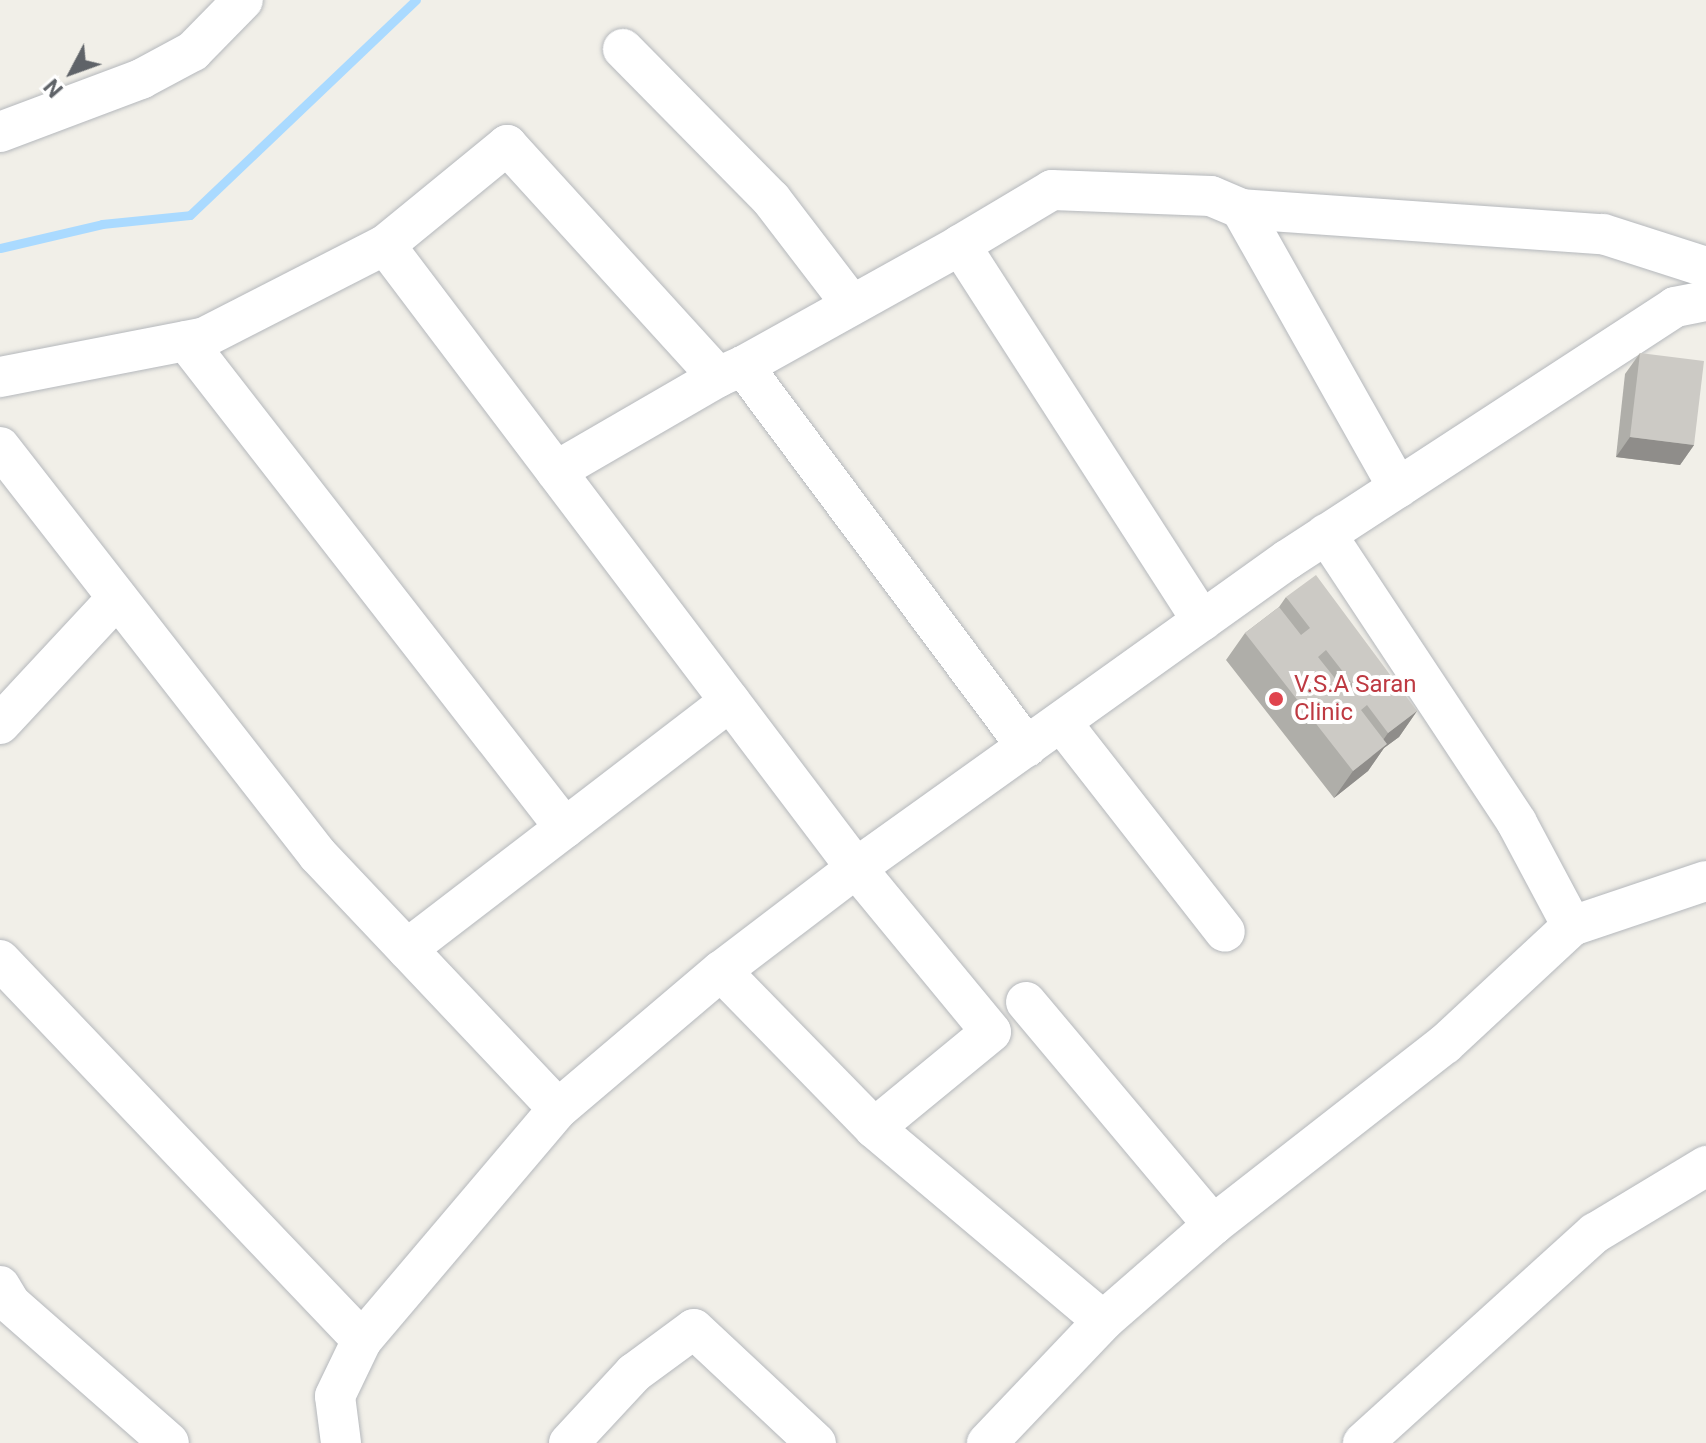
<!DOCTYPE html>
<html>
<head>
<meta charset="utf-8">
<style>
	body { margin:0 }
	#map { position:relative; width:1706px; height:1443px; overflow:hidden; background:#f1efe8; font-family:Roboto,sans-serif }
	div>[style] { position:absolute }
	.stream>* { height:9px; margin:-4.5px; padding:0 4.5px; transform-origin:4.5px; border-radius:4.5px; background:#aadaff }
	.roads { filter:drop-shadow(0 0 2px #b5b8bc) drop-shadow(0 0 2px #b5b8bc) }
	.minor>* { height:40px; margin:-20px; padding:0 20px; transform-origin:20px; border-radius:20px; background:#fff }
	.wall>* { inset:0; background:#afaea9 }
	.shaded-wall>* { inset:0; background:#8f8d8a }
	.building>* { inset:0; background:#cccac5 }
	.dots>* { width:22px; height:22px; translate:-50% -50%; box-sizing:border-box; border:4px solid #fff; border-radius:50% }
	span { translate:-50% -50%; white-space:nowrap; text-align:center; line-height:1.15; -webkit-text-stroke:8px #fff; paint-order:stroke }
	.health-label { font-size:24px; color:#be3a42 }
	.left { translate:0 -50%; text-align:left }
	.north { position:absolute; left:32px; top:32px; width:80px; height:80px; -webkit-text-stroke:6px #fff; paint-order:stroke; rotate:229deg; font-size:22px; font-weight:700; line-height:32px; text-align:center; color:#5f6368 }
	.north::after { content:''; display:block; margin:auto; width:28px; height:36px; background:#5f6368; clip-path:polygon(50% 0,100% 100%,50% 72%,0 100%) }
</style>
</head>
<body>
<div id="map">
	<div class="stream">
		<i style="left:0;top:248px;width:105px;rotate:-13.2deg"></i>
		<i style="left:102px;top:224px;width:88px;rotate:-5.8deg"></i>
		<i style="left:190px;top:215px;width:312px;rotate:-43.6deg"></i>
	</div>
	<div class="roads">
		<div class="minor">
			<i style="left:623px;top:49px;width:211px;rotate:45.4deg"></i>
			<i style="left:771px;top:199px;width:133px;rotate:52.6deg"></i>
			<i style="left:0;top:132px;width:151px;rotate:-20.6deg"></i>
			<i style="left:141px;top:79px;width:59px;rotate:-28.3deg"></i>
			<i style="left:193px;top:51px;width:71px;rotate:-45.6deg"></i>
			<i style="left:1241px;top:209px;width:320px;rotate:60.6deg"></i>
			<i style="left:385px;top:245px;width:781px;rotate:52.91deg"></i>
			<i style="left:856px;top:868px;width:212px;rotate:50.5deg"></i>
			<i style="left:991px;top:1032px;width:151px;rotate:140.6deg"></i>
			<i style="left:960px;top:245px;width:107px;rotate:-30.9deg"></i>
			<i style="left:1052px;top:190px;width:159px;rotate:2.2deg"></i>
			<i style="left:1211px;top:196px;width:33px;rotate:23deg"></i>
			<i style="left:1241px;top:209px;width:363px;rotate:4deg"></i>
			<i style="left:1603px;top:234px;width:108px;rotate:17.8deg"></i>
			<i style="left:186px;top:341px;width:617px;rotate:52.11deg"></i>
			<i style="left:743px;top:366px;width:248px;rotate:-29.1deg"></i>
			<i style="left:960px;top:245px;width:447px;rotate:57.2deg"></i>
			<i style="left:0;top:377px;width:209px;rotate:-11deg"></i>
			<i style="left:205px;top:337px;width:202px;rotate:-27.1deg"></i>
			<i style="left:385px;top:245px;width:158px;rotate:-39.3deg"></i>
			<i style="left:507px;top:145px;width:314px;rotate:47.7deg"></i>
			<i style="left:718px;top:377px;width:27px;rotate:-24deg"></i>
			<i style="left:743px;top:366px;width:475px;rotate:53.3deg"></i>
			<i style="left:0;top:447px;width:517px;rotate:52.07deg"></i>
			<i style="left:318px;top:855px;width:349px;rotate:46.6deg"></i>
			<i style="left:558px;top:1109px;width:214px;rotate:-40.3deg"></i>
			<i style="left:721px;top:971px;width:170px;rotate:-37.3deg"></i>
			<i style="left:856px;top:868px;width:530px;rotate:-35.55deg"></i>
			<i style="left:1287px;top:560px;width:463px;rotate:-33.1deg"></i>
			<i style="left:1675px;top:307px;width:32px;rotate:-11deg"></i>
			<i style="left:556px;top:471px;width:187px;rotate:-30.1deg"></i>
			<i style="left:1326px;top:534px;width:346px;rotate:56.5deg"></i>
			<i style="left:1517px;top:823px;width:117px;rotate:61.9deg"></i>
			<i style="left:1061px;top:722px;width:266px;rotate:52deg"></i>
			<i style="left:0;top:724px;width:172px;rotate:-47.1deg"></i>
			<i style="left:407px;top:949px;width:407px;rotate:-37.5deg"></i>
			<i style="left:0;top:960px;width:525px;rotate:46.39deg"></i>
			<i style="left:721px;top:971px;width:219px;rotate:45.7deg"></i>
			<i style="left:874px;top:1128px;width:299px;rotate:40.1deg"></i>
			<i style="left:1026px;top:1002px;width:291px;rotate:50deg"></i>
			<i style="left:0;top:1286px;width:21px;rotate:59deg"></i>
			<i style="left:11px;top:1304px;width:210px;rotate:41.3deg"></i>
			<i style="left:341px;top:1443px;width:47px;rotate:-97.3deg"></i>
			<i style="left:335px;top:1396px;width:62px;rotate:-64.3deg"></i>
			<i style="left:362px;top:1340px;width:303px;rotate:-49.7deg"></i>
			<i style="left:569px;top:1443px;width:96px;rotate:-47.1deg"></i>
			<i style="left:634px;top:1373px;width:74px;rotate:-36.3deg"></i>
			<i style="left:694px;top:1329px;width:167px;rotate:43.1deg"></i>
			<i style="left:987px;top:1443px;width:168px;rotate:-46.4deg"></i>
			<i style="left:1103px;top:1321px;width:146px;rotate:-41.1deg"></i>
			<i style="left:1213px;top:1225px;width:294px;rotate:-38deg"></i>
			<i style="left:1445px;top:1044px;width:173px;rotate:-42.9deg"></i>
			<i style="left:1572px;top:926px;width:141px;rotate:-18.6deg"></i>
			<i style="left:1363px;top:1443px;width:313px;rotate:-42.2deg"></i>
			<i style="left:1595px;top:1233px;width:130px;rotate:-31.1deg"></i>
		</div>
	</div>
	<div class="wall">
		<i style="clip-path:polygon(1640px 353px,1694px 445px,1680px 465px,1616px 457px,1625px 374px)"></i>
		<i style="clip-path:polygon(1286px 597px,1417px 711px,1399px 737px,1384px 748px,1368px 771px,1334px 798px,1226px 660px,1245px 633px,1279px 607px)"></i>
	</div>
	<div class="shaded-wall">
		<i style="clip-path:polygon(1630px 437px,1694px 445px,1680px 465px,1616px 457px)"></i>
		<i style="clip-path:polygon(1417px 711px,1399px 737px,1384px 748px,1368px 771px,1334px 798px,1353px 771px,1371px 757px,1388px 733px)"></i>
	</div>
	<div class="building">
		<i style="clip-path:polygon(1640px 353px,1704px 361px,1694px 445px,1630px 437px)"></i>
		<i style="clip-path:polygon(evenodd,1316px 575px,1417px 711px,1388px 733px,1367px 705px,1361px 710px,1387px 744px,1353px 771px,1245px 633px,1279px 607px,1301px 635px,1310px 628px,1286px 597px,1316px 575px,1326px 650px,1354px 686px,1346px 692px,1318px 657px,1326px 650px)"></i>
	</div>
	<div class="dots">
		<i style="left:1276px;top:699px;background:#e0444e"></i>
	</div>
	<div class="health-label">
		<span class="left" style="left:1294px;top:699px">V.S.A Saran<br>Clinic</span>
	</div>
	<div class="north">N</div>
</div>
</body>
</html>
